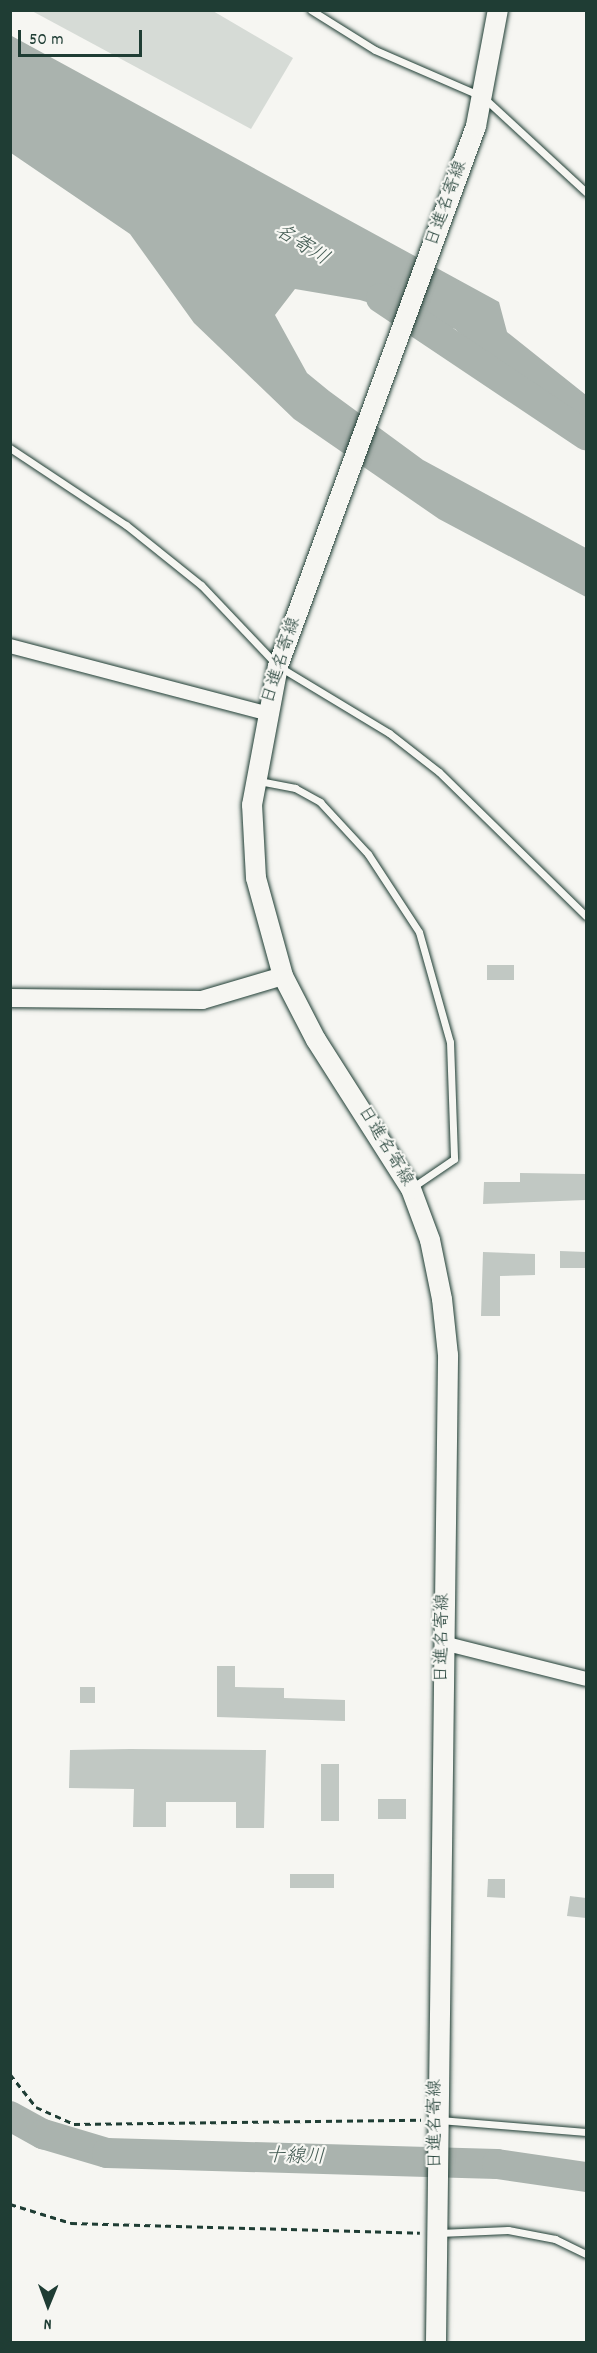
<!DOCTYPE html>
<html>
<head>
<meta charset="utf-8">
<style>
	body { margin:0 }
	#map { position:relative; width:597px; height:2353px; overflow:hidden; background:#f6f6f2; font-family:Dekko,"Klee One",sans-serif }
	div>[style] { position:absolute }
	.green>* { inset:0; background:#d6dbd6 }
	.water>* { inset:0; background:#aab3ae }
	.river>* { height:30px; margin:-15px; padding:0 15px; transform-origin:15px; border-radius:15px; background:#aab3ae }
	.building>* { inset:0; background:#c1c8c3 }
	.path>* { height:3px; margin-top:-1.5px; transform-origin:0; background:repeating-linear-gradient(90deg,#1f3d34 0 6px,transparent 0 10.5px) }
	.roads { filter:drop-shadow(0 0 2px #1f3d34) drop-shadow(0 0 2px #1f3d34) }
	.service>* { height:7px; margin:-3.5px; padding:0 3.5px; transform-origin:3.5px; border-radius:3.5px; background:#f6f6f2 }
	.minor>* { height:14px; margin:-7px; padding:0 7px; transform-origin:7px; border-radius:7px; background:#f6f6f2 }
	.tertiary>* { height:18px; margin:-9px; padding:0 9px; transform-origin:9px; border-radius:9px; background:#f6f6f2 }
	.secondary>* { height:20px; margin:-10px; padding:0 10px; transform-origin:10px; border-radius:10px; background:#f6f6f2 }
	span { translate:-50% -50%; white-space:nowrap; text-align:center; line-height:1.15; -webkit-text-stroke:4.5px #f6f6f2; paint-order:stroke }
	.street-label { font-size:18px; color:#1f3d34 }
	.water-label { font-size:20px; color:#425a52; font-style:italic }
	.frame { position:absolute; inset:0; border:12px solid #1f3d34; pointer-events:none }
	.north { position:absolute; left:18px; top:2275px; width:60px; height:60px; -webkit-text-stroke:4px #f6f6f2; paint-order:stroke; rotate:181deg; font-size:16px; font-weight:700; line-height:24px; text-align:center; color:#1f3d34 }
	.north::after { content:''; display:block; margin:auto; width:21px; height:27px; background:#1f3d34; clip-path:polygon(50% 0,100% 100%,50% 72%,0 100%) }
	.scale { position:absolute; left:18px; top:30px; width:124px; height:27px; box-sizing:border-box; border:3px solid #1f3d34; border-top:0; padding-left:8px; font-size:18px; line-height:21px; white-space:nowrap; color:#1f3d34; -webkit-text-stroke:4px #f6f6f2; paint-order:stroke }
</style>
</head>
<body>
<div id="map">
	<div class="green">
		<i style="clip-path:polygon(32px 11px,213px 11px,293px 58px,251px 129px)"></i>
	</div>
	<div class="water">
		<i style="clip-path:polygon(10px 35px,499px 302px,507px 332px,586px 395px,586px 450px,455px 329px,360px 300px,295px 289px,275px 315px,307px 373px,329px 391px,423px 460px,586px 548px,586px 597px,439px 519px,294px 419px,194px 323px,130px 234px,11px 153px)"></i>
	</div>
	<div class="river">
		<i style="left:381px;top:298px;width:247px;rotate:33.8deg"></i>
		<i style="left:10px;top:2116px;width:38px;rotate:29deg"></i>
		<i style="left:43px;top:2134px;width:67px;rotate:16.5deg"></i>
		<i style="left:107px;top:2153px;width:390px;rotate:1.6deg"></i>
		<i style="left:497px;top:2164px;width:90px;rotate:8.3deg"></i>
	</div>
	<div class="building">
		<i style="clip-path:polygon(487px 965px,514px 965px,514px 980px,487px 980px)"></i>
		<i style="clip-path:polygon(520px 1173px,586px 1174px,586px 1200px,483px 1204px,484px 1182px,520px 1182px)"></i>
		<i style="clip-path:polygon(560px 1251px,586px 1252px,586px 1268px,560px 1268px)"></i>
		<i style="clip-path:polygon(483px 1252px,535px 1254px,535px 1275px,500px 1276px,500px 1316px,481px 1316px)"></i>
		<i style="clip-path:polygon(217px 1666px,235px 1666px,235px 1687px,284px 1688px,284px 1698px,345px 1700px,345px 1721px,217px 1717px)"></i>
		<i style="clip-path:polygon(80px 1687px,95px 1687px,95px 1703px,80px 1703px)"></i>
		<i style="clip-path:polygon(130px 1749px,266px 1750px,264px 1828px,236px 1828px,236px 1802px,166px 1802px,166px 1827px,133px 1827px,134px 1789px,69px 1788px,70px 1750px)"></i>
		<i style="clip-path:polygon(321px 1764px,339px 1764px,339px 1821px,321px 1821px)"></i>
		<i style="clip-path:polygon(378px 1799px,406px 1799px,406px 1819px,378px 1819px)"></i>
		<i style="clip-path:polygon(290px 1874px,334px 1874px,334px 1888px,290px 1888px)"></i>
		<i style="clip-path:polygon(488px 1879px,505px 1879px,505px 1898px,487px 1897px)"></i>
		<i style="clip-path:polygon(570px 1896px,586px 1898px,586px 1918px,567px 1916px)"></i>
	</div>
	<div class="path">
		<i style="left:10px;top:2074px;width:42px;rotate:51.8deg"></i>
		<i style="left:36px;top:2107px;width:42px;rotate:24.1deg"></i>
		<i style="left:74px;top:2124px;width:347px;rotate:-0.7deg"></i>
		<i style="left:10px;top:2204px;width:64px;rotate:17.3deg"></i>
		<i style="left:71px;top:2223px;width:349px;rotate:1.6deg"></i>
	</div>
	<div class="roads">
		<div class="service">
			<i style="left:311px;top:10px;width:75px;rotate:32deg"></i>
			<i style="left:375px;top:50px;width:118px;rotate:23.5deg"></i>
			<i style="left:483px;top:97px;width:140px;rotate:42.7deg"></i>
			<i style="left:10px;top:448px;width:139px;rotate:33.6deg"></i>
			<i style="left:126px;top:525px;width:96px;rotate:38.7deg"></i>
			<i style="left:201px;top:585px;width:112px;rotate:46.5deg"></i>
			<i style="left:278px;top:666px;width:130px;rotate:31.1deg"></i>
			<i style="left:389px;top:733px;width:63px;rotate:38deg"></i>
			<i style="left:439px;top:772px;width:206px;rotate:44.4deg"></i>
			<i style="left:259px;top:781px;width:37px;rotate:11deg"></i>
			<i style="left:295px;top:788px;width:29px;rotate:29deg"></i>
			<i style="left:320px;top:802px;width:71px;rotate:47.3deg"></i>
			<i style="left:368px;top:854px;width:93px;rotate:56.8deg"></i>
			<i style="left:419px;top:932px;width:114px;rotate:74.3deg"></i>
			<i style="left:450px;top:1042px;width:117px;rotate:88deg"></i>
			<i style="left:454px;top:1159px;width:50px;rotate:145.7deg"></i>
			<i style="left:440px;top:2120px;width:146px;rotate:4.7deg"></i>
			<i style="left:439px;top:2233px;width:69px;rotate:-2.5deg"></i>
			<i style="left:508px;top:2230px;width:48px;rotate:10.8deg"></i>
			<i style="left:555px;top:2239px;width:34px;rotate:26deg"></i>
		</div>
		<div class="minor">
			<i style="left:10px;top:646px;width:265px;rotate:14.7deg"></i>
			<i style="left:443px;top:1643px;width:147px;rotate:14.1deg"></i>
		</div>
		<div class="tertiary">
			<i style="left:10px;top:998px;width:192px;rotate:0.6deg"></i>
			<i style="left:202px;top:1000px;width:84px;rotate:-16.5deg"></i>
		</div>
		<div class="secondary">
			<i style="left:436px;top:2342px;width:987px;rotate:-89.3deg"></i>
			<i style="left:448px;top:1355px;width:56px;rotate:-96.1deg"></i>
			<i style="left:442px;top:1299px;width:60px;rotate:-101.5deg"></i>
			<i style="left:430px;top:1240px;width:54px;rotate:-110.4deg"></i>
			<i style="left:411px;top:1189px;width:177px;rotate:-122.5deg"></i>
			<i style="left:316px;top:1040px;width:72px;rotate:-117.3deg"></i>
			<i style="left:283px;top:976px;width:102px;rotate:-105.4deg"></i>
			<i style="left:256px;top:878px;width:73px;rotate:-93.1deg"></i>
			<i style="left:252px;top:805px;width:141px;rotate:-79.4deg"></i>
			<i style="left:278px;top:666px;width:575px;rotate:-69.86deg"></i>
			<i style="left:476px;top:126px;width:118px;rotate:-79.3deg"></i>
		</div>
	</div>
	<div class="street-label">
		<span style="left:448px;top:204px;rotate:-70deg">日進名寄線</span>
		<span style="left:283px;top:661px;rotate:-72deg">日進名寄線</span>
		<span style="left:384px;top:1147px;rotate:59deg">日進名寄線</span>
		<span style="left:444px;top:1638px;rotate:-89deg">日進名寄線</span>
		<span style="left:437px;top:2124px;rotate:-90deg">日進名寄線</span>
	</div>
	<div class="water-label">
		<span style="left:301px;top:246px;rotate:32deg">名寄川</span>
		<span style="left:295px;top:2158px;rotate:2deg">十線川</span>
	</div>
	<div class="frame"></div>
	<div class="north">N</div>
	<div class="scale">50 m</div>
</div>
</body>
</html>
